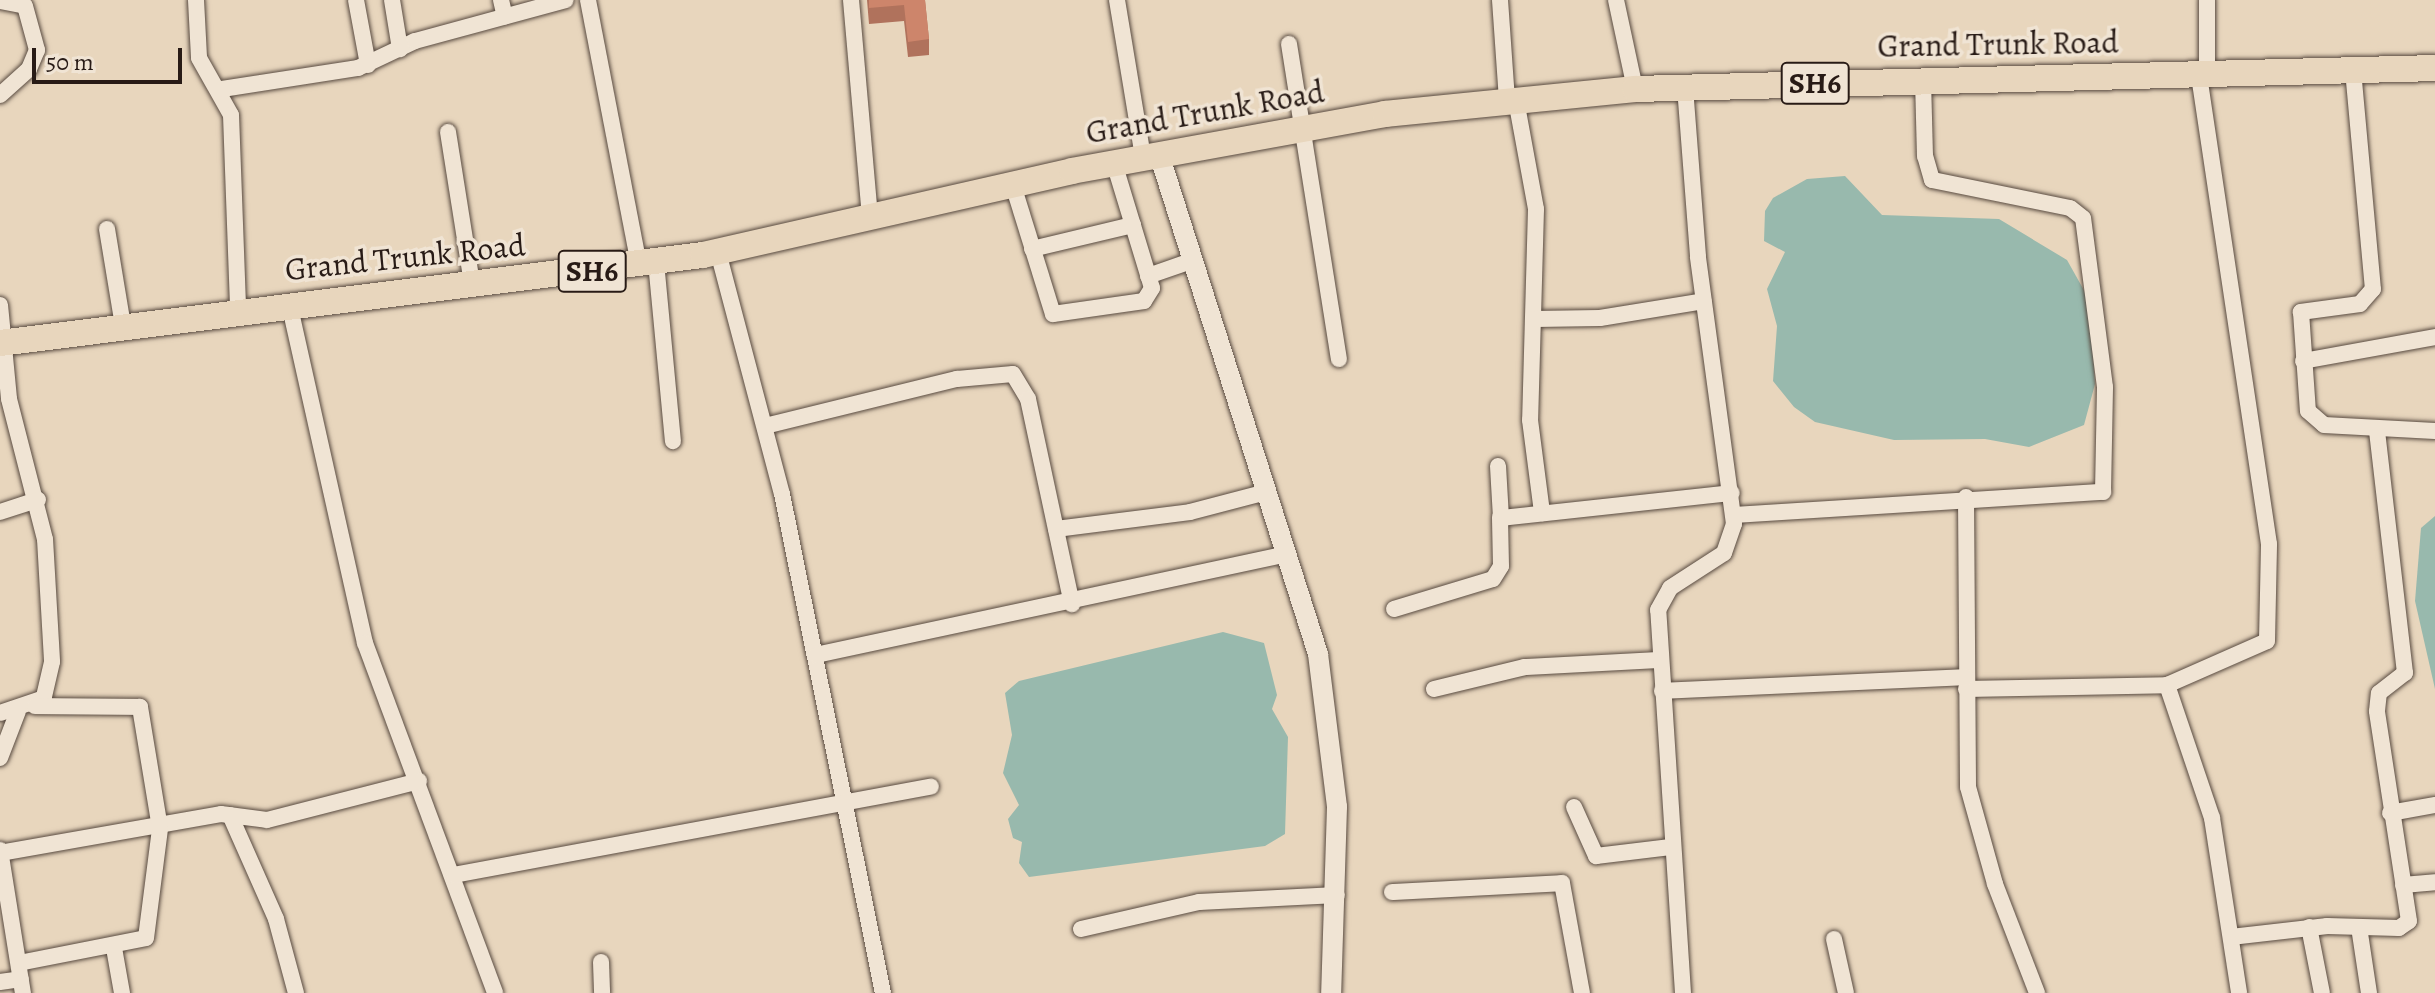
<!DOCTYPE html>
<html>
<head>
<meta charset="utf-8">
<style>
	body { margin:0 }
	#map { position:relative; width:2435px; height:993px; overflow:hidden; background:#e8d6bd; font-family:Alegreya,serif }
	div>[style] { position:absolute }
	.water>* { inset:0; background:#98b9ad }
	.roads { filter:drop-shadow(0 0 2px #584a40) drop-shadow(0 0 2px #584a40) }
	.minor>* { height:16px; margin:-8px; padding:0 8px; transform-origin:8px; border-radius:8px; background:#f0e4d4 }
	.tertiary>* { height:20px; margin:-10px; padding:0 10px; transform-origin:10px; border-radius:10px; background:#f0e4d4 }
	.primary>* { height:26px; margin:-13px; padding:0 13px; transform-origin:13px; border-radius:13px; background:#e8d6bd }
	.wall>* { inset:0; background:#b0725c }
	.building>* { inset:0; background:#cd856b }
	span { translate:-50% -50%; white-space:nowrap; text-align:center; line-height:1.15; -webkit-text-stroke:7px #f0e4d4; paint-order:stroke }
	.shield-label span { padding:2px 6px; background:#f0e4d4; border:2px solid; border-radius:6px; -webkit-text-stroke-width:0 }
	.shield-label { font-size:30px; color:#281b16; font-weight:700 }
	.street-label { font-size:32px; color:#281b16 }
	.scale { position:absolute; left:32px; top:48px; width:150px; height:36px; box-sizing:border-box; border:4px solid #281b16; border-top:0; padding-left:10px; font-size:24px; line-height:28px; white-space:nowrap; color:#281b16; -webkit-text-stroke:6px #f0e4d4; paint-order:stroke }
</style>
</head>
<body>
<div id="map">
	<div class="water">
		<i style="clip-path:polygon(1845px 176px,1882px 215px,1999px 219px,2067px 260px,2090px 301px,2095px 384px,2084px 425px,2029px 447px,1985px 439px,1894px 440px,1815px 422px,1794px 407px,1773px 381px,1777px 326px,1767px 289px,1785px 252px,1764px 241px,1765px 211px,1773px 198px,1807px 179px)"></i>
		<i style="clip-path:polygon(2435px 516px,2435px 689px,2415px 601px,2421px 528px)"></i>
		<i style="clip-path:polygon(1223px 632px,1264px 643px,1277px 695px,1272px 709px,1288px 737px,1285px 834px,1265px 846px,1029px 877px,1019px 863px,1022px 842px,1013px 838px,1008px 819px,1019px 805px,1003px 773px,1012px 735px,1005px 693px,1019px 681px)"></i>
	</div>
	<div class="roads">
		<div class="minor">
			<i style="left:196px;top:0;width:58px;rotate:87deg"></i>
			<i style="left:199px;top:58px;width:65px;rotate:60.7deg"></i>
			<i style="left:231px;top:115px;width:195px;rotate:87.9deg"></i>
			<i style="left:356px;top:0;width:66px;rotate:79.5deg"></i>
			<i style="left:392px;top:0;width:50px;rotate:80.7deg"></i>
			<i style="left:501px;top:0;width:17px;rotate:77deg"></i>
			<i style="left:588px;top:0;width:270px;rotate:79.1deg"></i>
			<i style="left:851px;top:0;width:220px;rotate:85deg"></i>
			<i style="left:1117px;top:0;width:159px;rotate:80.6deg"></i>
			<i style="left:1500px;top:0;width:101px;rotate:86deg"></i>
			<i style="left:1616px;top:0;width:91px;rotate:77.9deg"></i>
			<i style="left:0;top:1px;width:25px;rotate:11deg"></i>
			<i style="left:25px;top:6px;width:46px;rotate:74.7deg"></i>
			<i style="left:37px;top:50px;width:21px;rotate:113deg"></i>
			<i style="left:29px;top:69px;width:39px;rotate:138deg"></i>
			<i style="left:1289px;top:44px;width:319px;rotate:81deg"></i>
			<i style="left:2353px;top:70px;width:220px;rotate:84.8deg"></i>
			<i style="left:2373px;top:289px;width:20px;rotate:131deg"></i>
			<i style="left:2360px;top:304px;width:60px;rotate:172.3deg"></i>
			<i style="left:2301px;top:312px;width:99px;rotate:86deg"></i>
			<i style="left:2308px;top:411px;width:21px;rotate:41deg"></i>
			<i style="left:2324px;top:425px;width:111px;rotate:3.1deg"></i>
			<i style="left:2207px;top:74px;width:74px;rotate:-90deg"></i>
			<i style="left:222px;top:89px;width:138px;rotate:-8.8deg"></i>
			<i style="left:358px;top:68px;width:63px;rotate:-25.3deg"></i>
			<i style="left:415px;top:41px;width:156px;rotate:-15.2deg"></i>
			<i style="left:1516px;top:100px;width:111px;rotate:79.6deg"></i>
			<i style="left:1536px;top:209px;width:211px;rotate:91.6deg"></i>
			<i style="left:1530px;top:420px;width:94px;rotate:82.6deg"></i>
			<i style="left:448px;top:132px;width:154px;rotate:81deg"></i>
			<i style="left:1013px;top:185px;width:135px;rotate:72.8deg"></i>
			<i style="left:1053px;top:314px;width:92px;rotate:-8.1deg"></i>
			<i style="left:1144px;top:301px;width:15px;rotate:-58deg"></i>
			<i style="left:1152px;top:288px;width:131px;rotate:-106.9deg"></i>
			<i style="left:107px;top:229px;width:98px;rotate:80.6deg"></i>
			<i style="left:1032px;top:249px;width:104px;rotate:-13.4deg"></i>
			<i style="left:718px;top:252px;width:250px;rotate:75.2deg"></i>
			<i style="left:782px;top:494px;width:509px;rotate:78.56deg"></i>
			<i style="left:656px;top:262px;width:180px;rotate:84.6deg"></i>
			<i style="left:1148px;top:276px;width:46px;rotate:-19.2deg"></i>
			<i style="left:289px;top:303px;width:348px;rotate:77.4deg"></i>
			<i style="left:365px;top:643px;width:373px;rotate:69.6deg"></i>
			<i style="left:0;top:305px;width:94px;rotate:84.5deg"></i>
			<i style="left:9px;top:399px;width:145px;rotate:75.6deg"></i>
			<i style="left:45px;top:539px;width:123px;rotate:86.7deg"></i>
			<i style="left:52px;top:662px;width:37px;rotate:103deg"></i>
			<i style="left:44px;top:698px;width:46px;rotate:161.2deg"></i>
			<i style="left:1535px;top:319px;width:65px;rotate:-0.9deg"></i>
			<i style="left:1600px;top:318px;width:105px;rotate:-9.3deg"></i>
			<i style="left:2303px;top:361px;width:134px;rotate:-10.3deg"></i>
			<i style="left:765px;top:426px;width:198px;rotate:-13.8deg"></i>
			<i style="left:957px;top:379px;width:56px;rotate:-5.1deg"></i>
			<i style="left:1013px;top:374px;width:29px;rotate:59deg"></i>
			<i style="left:1028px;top:399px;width:210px;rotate:77.9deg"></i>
			<i style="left:1498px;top:466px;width:52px;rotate:86.7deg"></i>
			<i style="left:1501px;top:518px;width:232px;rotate:-6.2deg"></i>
			<i style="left:1966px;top:497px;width:290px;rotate:89.6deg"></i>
			<i style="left:1968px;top:787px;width:101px;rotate:74.4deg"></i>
			<i style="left:1995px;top:884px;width:117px;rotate:68.9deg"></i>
			<i style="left:0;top:512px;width:40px;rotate:-18deg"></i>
			<i style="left:1734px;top:515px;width:370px;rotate:-3.6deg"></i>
			<i style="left:2103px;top:492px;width:105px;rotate:-88.9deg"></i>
			<i style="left:2105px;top:387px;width:170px;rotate:-97.4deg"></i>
			<i style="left:2083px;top:218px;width:16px;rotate:-142deg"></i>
			<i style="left:2070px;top:208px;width:141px;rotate:-168.5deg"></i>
			<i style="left:1932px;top:180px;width:25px;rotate:-106deg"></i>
			<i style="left:1925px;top:156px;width:77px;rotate:-91.5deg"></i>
			<i style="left:1056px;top:529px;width:135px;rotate:-7.2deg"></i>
			<i style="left:1190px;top:512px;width:75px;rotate:-14.6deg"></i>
			<i style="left:1394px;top:609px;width:103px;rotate:-16.9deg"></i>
			<i style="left:1493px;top:579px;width:15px;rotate:-58deg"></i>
			<i style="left:1501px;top:566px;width:49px;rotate:-91.2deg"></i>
			<i style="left:816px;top:655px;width:477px;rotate:-12.1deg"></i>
			<i style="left:2167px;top:685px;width:140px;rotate:71.3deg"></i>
			<i style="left:2212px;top:818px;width:177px;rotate:81.2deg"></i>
			<i style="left:1434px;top:689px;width:94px;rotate:-13.6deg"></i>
			<i style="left:1525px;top:667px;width:135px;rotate:-3deg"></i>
			<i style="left:1966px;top:689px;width:201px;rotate:-1.1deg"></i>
			<i style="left:2167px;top:685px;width:109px;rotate:-23.7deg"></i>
			<i style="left:2267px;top:641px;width:97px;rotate:-88.8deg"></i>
			<i style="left:2269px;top:544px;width:475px;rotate:-98.5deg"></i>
			<i style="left:1662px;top:691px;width:304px;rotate:-2.6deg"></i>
			<i style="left:0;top:758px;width:50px;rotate:-69deg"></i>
			<i style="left:1574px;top:807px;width:54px;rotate:65.8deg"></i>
			<i style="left:1596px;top:856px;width:75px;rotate:-6.9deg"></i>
			<i style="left:2390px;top:813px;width:46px;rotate:-10.1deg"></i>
			<i style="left:230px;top:815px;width:114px;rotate:66.1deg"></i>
			<i style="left:276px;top:919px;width:77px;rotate:74.9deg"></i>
			<i style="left:0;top:850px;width:145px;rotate:80.9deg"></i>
			<i style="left:0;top:853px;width:224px;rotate:-10deg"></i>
			<i style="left:221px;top:814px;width:46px;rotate:7.4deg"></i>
			<i style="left:267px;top:820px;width:157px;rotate:-14.4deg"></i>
			<i style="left:454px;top:875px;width:485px;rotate:-10.5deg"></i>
			<i style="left:2403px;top:885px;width:32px;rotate:-5deg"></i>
			<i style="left:1392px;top:892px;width:170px;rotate:-3deg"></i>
			<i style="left:1562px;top:883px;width:112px;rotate:79.7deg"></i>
			<i style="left:2309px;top:927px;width:67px;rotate:78.9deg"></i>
			<i style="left:2359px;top:927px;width:67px;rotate:81.4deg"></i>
			<i style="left:1081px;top:929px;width:121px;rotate:-12.9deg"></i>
			<i style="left:1199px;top:902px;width:138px;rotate:-2.9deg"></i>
			<i style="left:2231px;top:937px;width:97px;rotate:-6.5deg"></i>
			<i style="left:2327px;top:926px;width:72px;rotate:1.6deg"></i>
			<i style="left:2399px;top:928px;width:12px;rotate:-35deg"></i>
			<i style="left:2409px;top:921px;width:212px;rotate:-98.7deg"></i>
			<i style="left:2377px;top:711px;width:18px;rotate:-84deg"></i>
			<i style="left:2379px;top:693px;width:33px;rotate:-38deg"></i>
			<i style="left:2405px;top:673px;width:245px;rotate:-96.6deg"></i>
			<i style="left:1834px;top:939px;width:55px;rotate:77.5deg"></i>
			<i style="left:114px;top:948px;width:46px;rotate:79.9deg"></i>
			<i style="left:601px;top:962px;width:31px;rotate:88deg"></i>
			<i style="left:19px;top:963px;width:129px;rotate:-11.1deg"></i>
			<i style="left:146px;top:938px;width:111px;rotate:-82.7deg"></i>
			<i style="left:160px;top:828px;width:123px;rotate:-99.4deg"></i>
			<i style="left:140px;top:707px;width:105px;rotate:-179.5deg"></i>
			<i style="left:0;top:982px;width:21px;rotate:-8deg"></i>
			<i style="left:1683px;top:993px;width:384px;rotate:-93.7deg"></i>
			<i style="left:1658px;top:610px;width:25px;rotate:-61deg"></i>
			<i style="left:1670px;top:588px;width:64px;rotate:-32.9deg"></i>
			<i style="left:1724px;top:553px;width:31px;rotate:-71deg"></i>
			<i style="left:1734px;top:524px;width:270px;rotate:-97.7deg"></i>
			<i style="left:1698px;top:256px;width:169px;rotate:-94.4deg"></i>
		</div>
		<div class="tertiary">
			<i style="left:1159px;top:154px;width:525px;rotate:72.36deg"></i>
			<i style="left:1318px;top:654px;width:154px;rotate:82.9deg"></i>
			<i style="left:1337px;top:807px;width:186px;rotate:91.8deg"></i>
		</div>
		<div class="primary">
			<i style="left:0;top:343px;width:708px;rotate:-7.14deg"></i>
			<i style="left:703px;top:255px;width:378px;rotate:-12.8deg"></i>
			<i style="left:1072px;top:171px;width:318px;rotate:-10.3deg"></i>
			<i style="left:1385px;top:114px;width:251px;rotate:-5.7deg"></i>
			<i style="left:1635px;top:89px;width:800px;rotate:-1.5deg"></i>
		</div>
	</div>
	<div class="wall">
		<i style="clip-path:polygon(867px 0,925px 0,929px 39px,929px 55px,908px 57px,904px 21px,869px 24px)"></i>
	</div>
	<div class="building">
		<i style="clip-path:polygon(869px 0,925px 0,929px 39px,908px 42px,904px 5px,869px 8px)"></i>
	</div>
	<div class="shield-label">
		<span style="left:1815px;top:83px">SH6</span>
		<span style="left:592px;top:271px">SH6</span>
	</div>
	<div class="street-label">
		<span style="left:1998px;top:44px;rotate:-1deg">Grand Trunk Road</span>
		<span style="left:1205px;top:112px;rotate:-10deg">Grand Trunk Road</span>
		<span style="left:405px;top:257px;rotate:-6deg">Grand Trunk Road</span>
	</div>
	<div class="scale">50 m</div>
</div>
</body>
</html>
